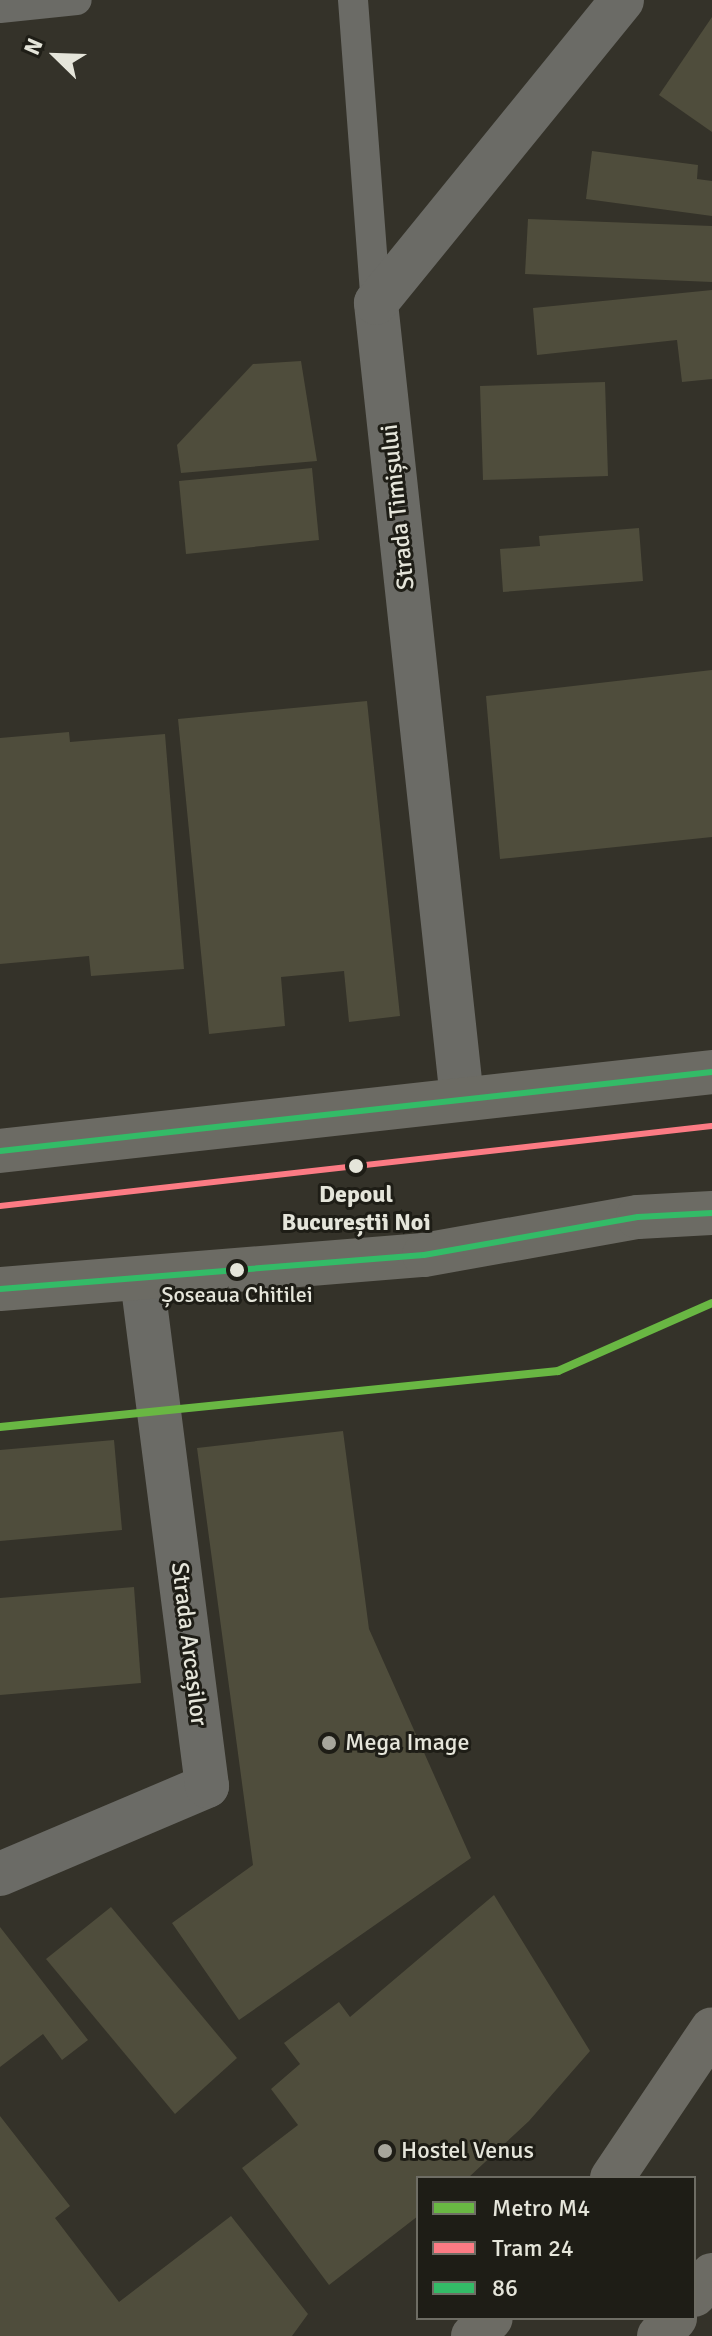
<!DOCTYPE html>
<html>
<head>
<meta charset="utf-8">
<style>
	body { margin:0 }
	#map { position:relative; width:712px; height:2336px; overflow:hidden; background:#343229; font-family:Signika,sans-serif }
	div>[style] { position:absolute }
	.building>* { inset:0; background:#4f4d3c }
	.lane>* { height:30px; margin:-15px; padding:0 15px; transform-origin:15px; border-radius:15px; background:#6b6b66 }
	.street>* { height:44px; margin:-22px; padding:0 22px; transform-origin:22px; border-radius:22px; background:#6b6b66 }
	.primary>* { height:44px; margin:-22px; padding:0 22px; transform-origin:22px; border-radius:22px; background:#6c6b64 }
	.bus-1>* { height:6px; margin:-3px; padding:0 3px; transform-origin:3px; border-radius:3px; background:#33bb67 }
	.tram-1>* { height:6px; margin:-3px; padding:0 3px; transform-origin:3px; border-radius:3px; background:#fc7b84 }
	.metro-1>* { height:8px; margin:-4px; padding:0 4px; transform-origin:4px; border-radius:4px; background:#69b743 }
	.dots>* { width:22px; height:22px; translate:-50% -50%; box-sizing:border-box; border:4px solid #1e1d16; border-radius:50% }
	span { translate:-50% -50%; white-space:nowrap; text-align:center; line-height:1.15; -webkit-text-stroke:6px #1e1d16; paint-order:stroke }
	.bus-label { font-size:22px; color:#e5e5da }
	.street-label { font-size:24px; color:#e5e5da }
	.stop-label { font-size:24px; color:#e5e5da; font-weight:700 }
	.poi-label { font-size:24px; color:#e5e5da }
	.left { translate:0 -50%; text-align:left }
	.legend { position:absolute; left:416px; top:2176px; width:280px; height:144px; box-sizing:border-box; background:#1e1d16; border:2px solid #6e6d64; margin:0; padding:10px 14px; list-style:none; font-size:24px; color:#e5e5da }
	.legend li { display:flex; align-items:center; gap:16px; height:40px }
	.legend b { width:40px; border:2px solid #6e6d64 }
	.north { position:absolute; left:16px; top:16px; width:80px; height:80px; -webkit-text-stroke:6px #1e1d16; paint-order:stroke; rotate:293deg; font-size:22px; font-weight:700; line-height:32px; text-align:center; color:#e5e5da }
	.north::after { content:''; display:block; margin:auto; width:28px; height:36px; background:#e5e5da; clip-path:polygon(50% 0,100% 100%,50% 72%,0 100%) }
</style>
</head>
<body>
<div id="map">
	<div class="building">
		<i style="clip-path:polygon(712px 17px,712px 132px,659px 95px)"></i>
		<i style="clip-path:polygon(592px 151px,698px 165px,697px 179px,712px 181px,712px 216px,586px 199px)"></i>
		<i style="clip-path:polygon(528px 219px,712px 226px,712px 282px,525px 274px)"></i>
		<i style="clip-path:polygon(712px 290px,712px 379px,682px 382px,677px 340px,537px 355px,533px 308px)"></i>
		<i style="clip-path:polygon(301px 361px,317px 461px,181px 473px,177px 445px,253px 364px)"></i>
		<i style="clip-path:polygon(605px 382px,608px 476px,483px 480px,480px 386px)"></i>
		<i style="clip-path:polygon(312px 468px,319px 540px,186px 554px,179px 481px)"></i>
		<i style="clip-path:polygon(639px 528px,643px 581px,503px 592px,500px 549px,540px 546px,539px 536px)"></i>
		<i style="clip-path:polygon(712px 670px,712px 837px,500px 859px,486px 696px)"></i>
		<i style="clip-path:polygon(367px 701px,400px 1016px,349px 1022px,344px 971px,281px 977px,285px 1026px,209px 1034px,178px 719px)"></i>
		<i style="clip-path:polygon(69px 732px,70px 742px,165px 734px,184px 969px,91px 976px,89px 956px,0 964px,0 738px)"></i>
		<i style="clip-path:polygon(343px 1431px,369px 1629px,471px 1858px,239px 2020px,172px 1923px,253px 1865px,197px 1448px)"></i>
		<i style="clip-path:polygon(114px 1440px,122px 1530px,0 1541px,0 1450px)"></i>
		<i style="clip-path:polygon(134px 1587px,141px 1683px,0 1695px,0 1598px)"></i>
		<i style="clip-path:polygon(494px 1895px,590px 2051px,529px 2121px,468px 2178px,418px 2178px,418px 2216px,329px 2285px,242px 2168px,298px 2125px,271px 2089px,300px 2064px,284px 2043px,339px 2002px,350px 2017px)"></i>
		<i style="clip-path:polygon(111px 1907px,237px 2058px,175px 2114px,46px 1959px)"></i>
		<i style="clip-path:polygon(0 1927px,88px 2040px,62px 2060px,43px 2034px,0 2067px)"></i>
		<i style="clip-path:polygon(0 2116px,70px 2206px,55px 2218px,119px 2302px,231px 2216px,308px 2314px,292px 2336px,0 2336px)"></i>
	</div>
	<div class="lane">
		<i style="left:353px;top:0;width:304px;rotate:85.7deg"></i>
		<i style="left:0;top:8px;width:77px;rotate:-5.9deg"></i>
	</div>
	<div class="street">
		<i style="left:462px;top:1099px;width:801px;rotate:-96.17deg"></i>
		<i style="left:376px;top:303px;width:390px;rotate:-50.9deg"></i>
		<i style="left:0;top:1874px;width:225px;rotate:-23deg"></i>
		<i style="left:207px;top:1786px;width:511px;rotate:-97.31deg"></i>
	</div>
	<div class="primary">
		<i style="left:0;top:1151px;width:716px;rotate:-6.33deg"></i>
		<i style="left:0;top:1289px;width:425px;rotate:-4.6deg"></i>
		<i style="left:424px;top:1255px;width:217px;rotate:-10.1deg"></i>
		<i style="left:638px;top:1217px;width:74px;rotate:-3.1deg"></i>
		<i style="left:612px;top:2178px;width:179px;rotate:-56.1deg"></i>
		<i style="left:694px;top:2295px;width:27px;rotate:-48deg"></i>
		<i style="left:473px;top:2336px;width:25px;rotate:-45deg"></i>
		<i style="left:659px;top:2336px;width:24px;rotate:-48deg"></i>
	</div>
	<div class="bus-1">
		<i style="left:0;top:1151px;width:716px;rotate:-6.33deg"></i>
		<i style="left:0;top:1289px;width:425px;rotate:-4.6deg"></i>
		<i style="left:424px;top:1255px;width:217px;rotate:-10.1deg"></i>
		<i style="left:638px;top:1217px;width:74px;rotate:-3.1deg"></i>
	</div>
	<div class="tram-1">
		<i style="left:0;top:1206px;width:716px;rotate:-6.41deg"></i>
	</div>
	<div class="metro-1">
		<i style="left:0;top:1427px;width:561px;rotate:-5.73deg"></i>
		<i style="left:558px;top:1371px;width:168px;rotate:-23.8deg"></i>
	</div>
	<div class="dots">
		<i style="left:356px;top:1166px;background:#e5e5da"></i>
		<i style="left:237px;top:1270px;background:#e5e5da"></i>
		<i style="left:329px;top:1743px;background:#a7a69c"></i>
		<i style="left:385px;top:2151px;background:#a7a69c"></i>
	</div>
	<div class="bus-label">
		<span style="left:237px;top:1295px">Șoseaua Chitilei</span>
	</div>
	<div class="street-label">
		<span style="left:398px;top:507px;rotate:-96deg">Strada Timișului</span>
		<span style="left:189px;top:1644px;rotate:83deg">Strada Arcașilor</span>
	</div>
	<div class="stop-label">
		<span style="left:356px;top:1209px">Depoul<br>Bucureștii Noi</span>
	</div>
	<div class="poi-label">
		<span class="left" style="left:345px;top:1743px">Mega Image</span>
		<span class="left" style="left:401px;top:2151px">Hostel Venus</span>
	</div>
	<ul class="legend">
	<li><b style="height:10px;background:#69b743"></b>Metro M4</li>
	<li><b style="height:10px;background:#fc7b84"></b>Tram 24</li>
	<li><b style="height:10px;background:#33bb67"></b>86</li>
	</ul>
	<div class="north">N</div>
</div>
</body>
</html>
